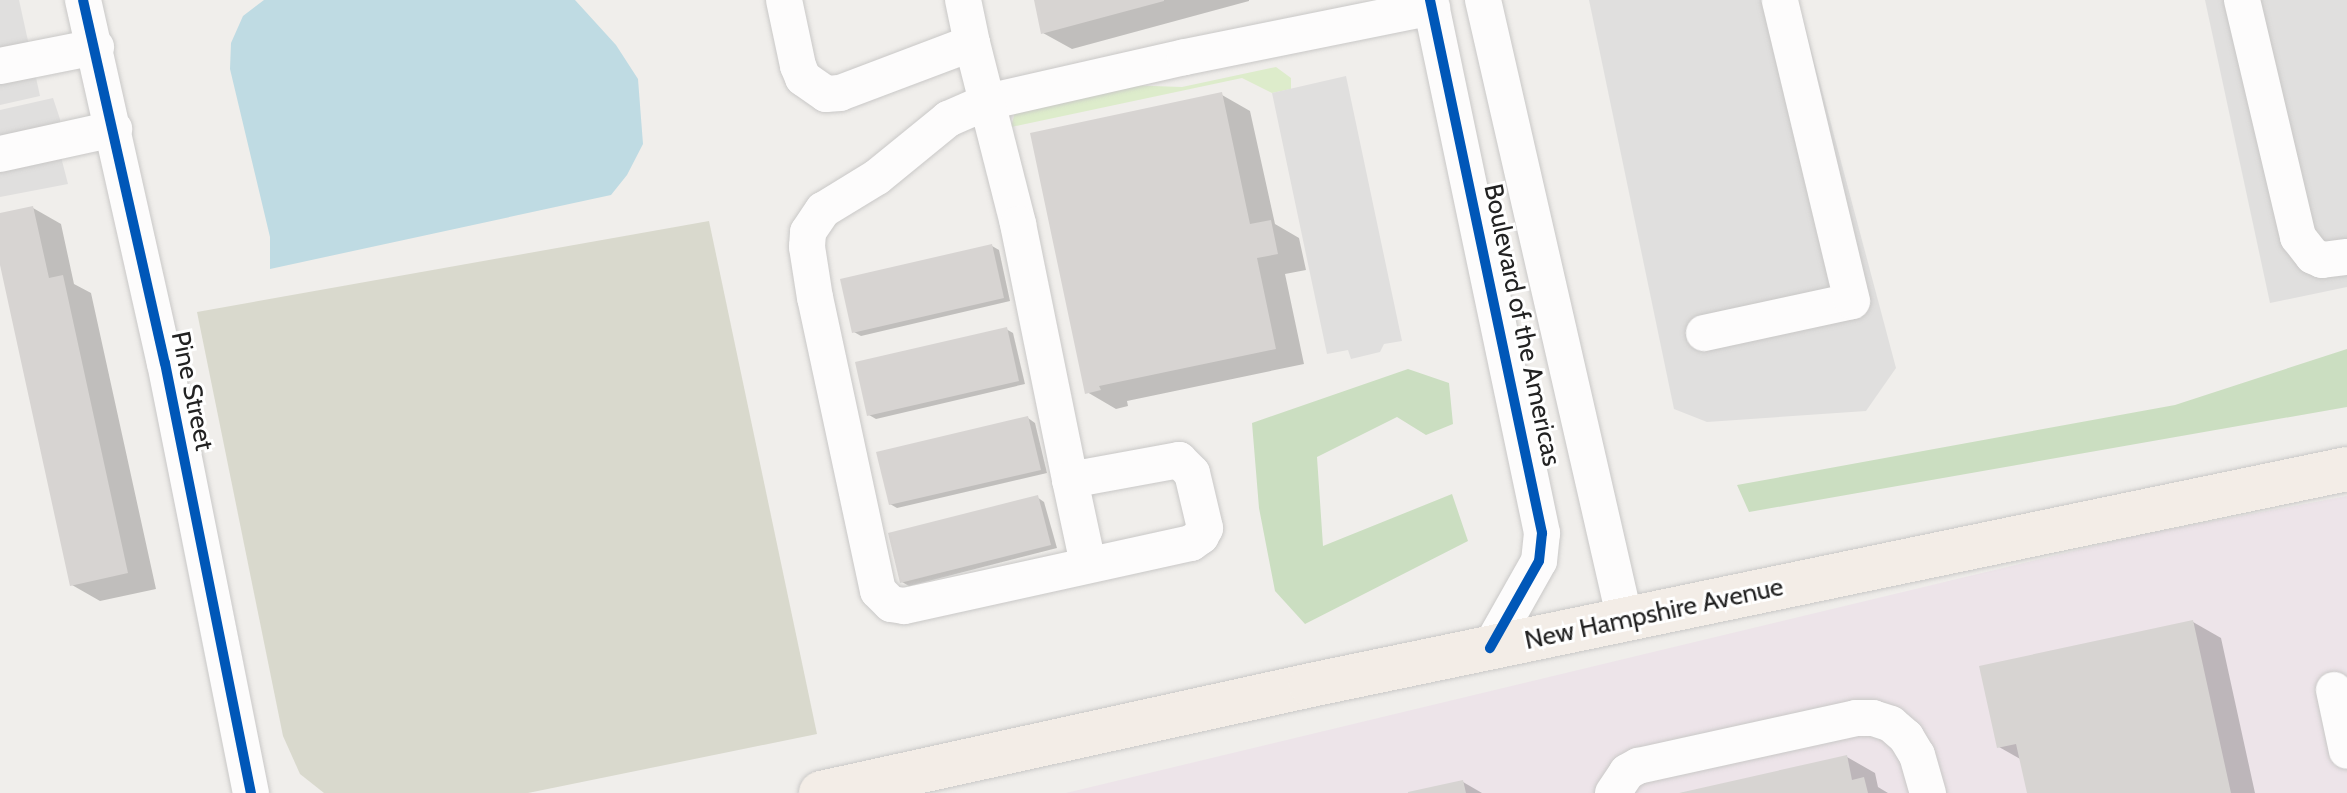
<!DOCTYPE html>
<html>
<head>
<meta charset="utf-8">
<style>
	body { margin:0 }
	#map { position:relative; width:2347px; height:793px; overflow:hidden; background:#f0eeeb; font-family:Cabin,sans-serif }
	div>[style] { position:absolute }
	.industrial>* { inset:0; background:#ede4e9 }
	.construction>* { inset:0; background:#d9d9cd }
	.grass>* { inset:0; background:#ddeccb }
	.forest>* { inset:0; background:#cbdec1 }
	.parking>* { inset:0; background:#e0dfde }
	.water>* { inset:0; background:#bfdbe3 }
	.shadow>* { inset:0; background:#0003 }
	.building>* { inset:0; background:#d7d4d2 }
	.roads { filter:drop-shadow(0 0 2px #c9c8c7) drop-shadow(0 0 2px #c9c8c7) }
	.minor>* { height:36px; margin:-18px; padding:0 18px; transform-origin:18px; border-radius:18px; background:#fdfcfc }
	.major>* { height:44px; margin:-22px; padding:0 22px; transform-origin:22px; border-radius:22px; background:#f3ede7 }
	.cycleway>* { height:10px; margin:-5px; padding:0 5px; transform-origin:5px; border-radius:5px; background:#0057b8 }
	span { translate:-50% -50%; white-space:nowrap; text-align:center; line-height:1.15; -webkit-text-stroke:6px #fff; paint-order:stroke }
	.street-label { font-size:26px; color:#222 }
</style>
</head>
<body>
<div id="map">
	<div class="industrial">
		<i style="clip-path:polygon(2347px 496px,2347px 793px,1066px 793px,2144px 534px)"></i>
	</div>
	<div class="construction">
		<i style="clip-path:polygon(709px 221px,817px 734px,528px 793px,324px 793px,300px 774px,283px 736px,197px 312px)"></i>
	</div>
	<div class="grass">
		<i style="clip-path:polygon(1276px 67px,1291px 78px,1291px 89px,1272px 93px,1242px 78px,1011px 127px,1015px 112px,1123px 85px,1182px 87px)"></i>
	</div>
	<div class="forest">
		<i style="clip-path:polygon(2347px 349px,2347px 407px,1749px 512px,1737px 485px,2175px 405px)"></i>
		<i style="clip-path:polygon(1408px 369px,1449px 383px,1453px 424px,1426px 435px,1397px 417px,1317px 457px,1323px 546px,1452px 494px,1468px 541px,1305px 624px,1275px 591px,1259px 508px,1252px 423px)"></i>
	</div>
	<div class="parking">
		<i style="clip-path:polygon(0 0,19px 0,40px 96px,0 105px)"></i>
		<i style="clip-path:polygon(1589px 0,1798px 0,1896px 368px,1866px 411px,1707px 422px,1674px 409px)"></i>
		<i style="clip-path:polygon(2205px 0,2347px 0,2347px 287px,2270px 303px)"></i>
		<i style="clip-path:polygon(1346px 76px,1402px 341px,1384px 344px,1380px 352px,1351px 359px,1348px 350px,1327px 354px,1272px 93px)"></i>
		<i style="clip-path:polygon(53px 98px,60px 119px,60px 153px,68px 184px,0 197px,0 110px)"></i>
	</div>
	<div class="water">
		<i style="clip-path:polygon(264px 0,575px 0,616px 45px,638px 79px,643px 144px,627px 175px,611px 195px,270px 269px,270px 237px,230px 69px,231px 43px,243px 16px)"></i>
	</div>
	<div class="shadow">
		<i style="clip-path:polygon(1036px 0,1249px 0,1249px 1px,1072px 49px,1043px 33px)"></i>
		<i style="clip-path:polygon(1222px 95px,1250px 111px,1275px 224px,1299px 238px,1306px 270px,1285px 274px,1304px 364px,1127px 401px,1128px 406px,1116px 409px,1087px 392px)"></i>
		<i style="clip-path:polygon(33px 208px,61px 224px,74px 284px,91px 293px,156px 589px,100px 601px,72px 585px,0 256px,0 215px)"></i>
		<i style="clip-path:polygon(992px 246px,999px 250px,1010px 301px,861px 336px,854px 332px)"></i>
		<i style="clip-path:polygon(1006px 329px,1013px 333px,1025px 384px,876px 419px,869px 415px)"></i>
		<i style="clip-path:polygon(1028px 418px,1035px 423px,1047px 473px,897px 508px,890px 504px)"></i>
		<i style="clip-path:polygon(1037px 497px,1044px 502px,1057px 548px,909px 586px,902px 582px)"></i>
		<i style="clip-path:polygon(2193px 622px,2221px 638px,2255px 793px,2029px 793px,2022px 760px,1999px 747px)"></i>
		<i style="clip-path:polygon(1847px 757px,1875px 773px,1878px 787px,1888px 793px,1682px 793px)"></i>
		<i style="clip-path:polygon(1463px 782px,1482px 793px,1411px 793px)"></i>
	</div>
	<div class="building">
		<i style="clip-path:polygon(1034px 0,1164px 0,1164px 1px,1041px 34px)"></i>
		<i style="clip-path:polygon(1222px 92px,1250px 224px,1271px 220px,1278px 254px,1257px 258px,1276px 349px,1099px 386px,1101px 390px,1085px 394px,1030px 133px)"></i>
		<i style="clip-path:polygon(33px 206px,49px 278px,63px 275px,128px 573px,70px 586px,0 265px,0 213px)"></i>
		<i style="clip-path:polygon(992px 244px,1004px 298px,852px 333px,840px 279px)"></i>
		<i style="clip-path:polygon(1007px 327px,1019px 381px,867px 416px,855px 362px)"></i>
		<i style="clip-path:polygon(1028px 416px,1041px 470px,889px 505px,876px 452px)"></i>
		<i style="clip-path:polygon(1038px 495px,1051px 545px,900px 583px,888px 533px)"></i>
		<i style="clip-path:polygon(2193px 620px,2231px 793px,2027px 793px,2016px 744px,1997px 748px,1979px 666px)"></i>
		<i style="clip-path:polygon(1847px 755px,1852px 780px,1864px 777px,1868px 793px,1679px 793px)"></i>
		<i style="clip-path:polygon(1463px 780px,1466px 793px,1408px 793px,1408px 792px)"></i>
	</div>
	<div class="roads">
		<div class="minor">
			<i style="left:83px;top:0;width:372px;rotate:77.3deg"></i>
			<i style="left:165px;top:363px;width:439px;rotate:78.7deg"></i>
			<i style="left:784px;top:0;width:67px;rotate:78deg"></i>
			<i style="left:798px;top:66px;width:13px;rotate:67deg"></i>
			<i style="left:803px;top:78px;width:28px;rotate:35deg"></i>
			<i style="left:826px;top:94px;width:14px;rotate:-4deg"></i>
			<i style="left:840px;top:93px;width:141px;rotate:-20.7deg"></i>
			<i style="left:972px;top:43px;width:44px;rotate:-101.8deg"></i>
			<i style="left:1430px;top:0;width:545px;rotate:78.13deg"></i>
			<i style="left:1542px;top:533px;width:28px;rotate:96deg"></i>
			<i style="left:1539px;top:561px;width:100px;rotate:119.4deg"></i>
			<i style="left:1483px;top:0;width:636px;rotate:77.1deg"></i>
			<i style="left:2242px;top:0;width:244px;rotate:76.7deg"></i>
			<i style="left:2298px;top:237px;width:24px;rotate:52deg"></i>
			<i style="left:2313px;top:256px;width:10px;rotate:24deg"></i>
			<i style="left:2322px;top:260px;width:25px;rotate:-7deg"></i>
			<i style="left:972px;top:43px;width:61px;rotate:75.7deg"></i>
			<i style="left:987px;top:102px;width:203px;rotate:-12.8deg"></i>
			<i style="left:1185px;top:57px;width:252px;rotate:-11.4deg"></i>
			<i style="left:0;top:66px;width:98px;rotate:-11.2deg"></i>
			<i style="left:987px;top:102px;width:126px;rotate:75.7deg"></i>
			<i style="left:1018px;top:224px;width:261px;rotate:78.5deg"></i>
			<i style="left:1070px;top:480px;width:111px;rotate:-10.4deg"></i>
			<i style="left:1179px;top:460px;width:18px;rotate:45deg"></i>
			<i style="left:1192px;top:473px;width:57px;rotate:76.7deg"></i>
			<i style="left:1205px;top:528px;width:9px;rotate:117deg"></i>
			<i style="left:1201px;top:536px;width:12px;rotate:145deg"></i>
			<i style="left:1191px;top:543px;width:294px;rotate:167.6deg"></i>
			<i style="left:904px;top:606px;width:13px;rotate:-171deg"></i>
			<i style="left:891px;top:604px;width:18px;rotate:-135deg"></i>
			<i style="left:878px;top:591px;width:300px;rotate:-102.1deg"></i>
			<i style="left:815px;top:298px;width:52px;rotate:-98.9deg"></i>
			<i style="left:807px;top:247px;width:15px;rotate:-86deg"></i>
			<i style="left:808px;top:232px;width:27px;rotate:-56deg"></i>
			<i style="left:823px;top:210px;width:63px;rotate:-31.4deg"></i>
			<i style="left:877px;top:177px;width:92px;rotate:-39.2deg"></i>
			<i style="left:948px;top:119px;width:43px;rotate:-23.6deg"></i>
			<i style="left:0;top:154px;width:117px;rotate:-12.4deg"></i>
			<i style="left:1704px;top:333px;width:151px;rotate:-12.2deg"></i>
			<i style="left:1852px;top:301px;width:309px;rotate:-103.5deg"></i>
			<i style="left:1070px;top:480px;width:86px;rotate:77.9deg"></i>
			<i style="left:2334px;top:690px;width:62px;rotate:78deg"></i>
			<i style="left:1613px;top:793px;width:25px;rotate:-56deg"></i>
			<i style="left:1627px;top:772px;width:13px;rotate:-29deg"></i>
			<i style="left:1638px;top:766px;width:223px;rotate:-12.4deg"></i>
			<i style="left:1856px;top:718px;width:17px"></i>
			<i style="left:1873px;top:718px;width:19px;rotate:18deg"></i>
			<i style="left:1891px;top:724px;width:20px;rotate:41deg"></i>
			<i style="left:1906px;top:737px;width:21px;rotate:59deg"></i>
			<i style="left:1917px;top:755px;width:40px;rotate:74deg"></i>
		</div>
		<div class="major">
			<i style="left:821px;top:793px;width:502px;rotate:-12.43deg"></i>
			<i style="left:1311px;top:685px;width:1058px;rotate:-11.78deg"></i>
		</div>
	</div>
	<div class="cycleway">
		<i style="left:83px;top:0;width:372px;rotate:77.3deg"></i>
		<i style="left:165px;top:363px;width:439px;rotate:78.7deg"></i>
		<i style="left:1430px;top:0;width:545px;rotate:78.13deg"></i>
		<i style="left:1542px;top:533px;width:28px;rotate:96deg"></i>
		<i style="left:1539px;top:561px;width:100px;rotate:119.4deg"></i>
	</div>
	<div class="street-label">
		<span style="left:1522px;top:325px;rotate:78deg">Boulevard of the Americas</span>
		<span style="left:192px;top:391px;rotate:78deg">Pine Street</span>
		<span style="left:1654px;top:614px;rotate:-12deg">New Hampshire Avenue</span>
	</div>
</div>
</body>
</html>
